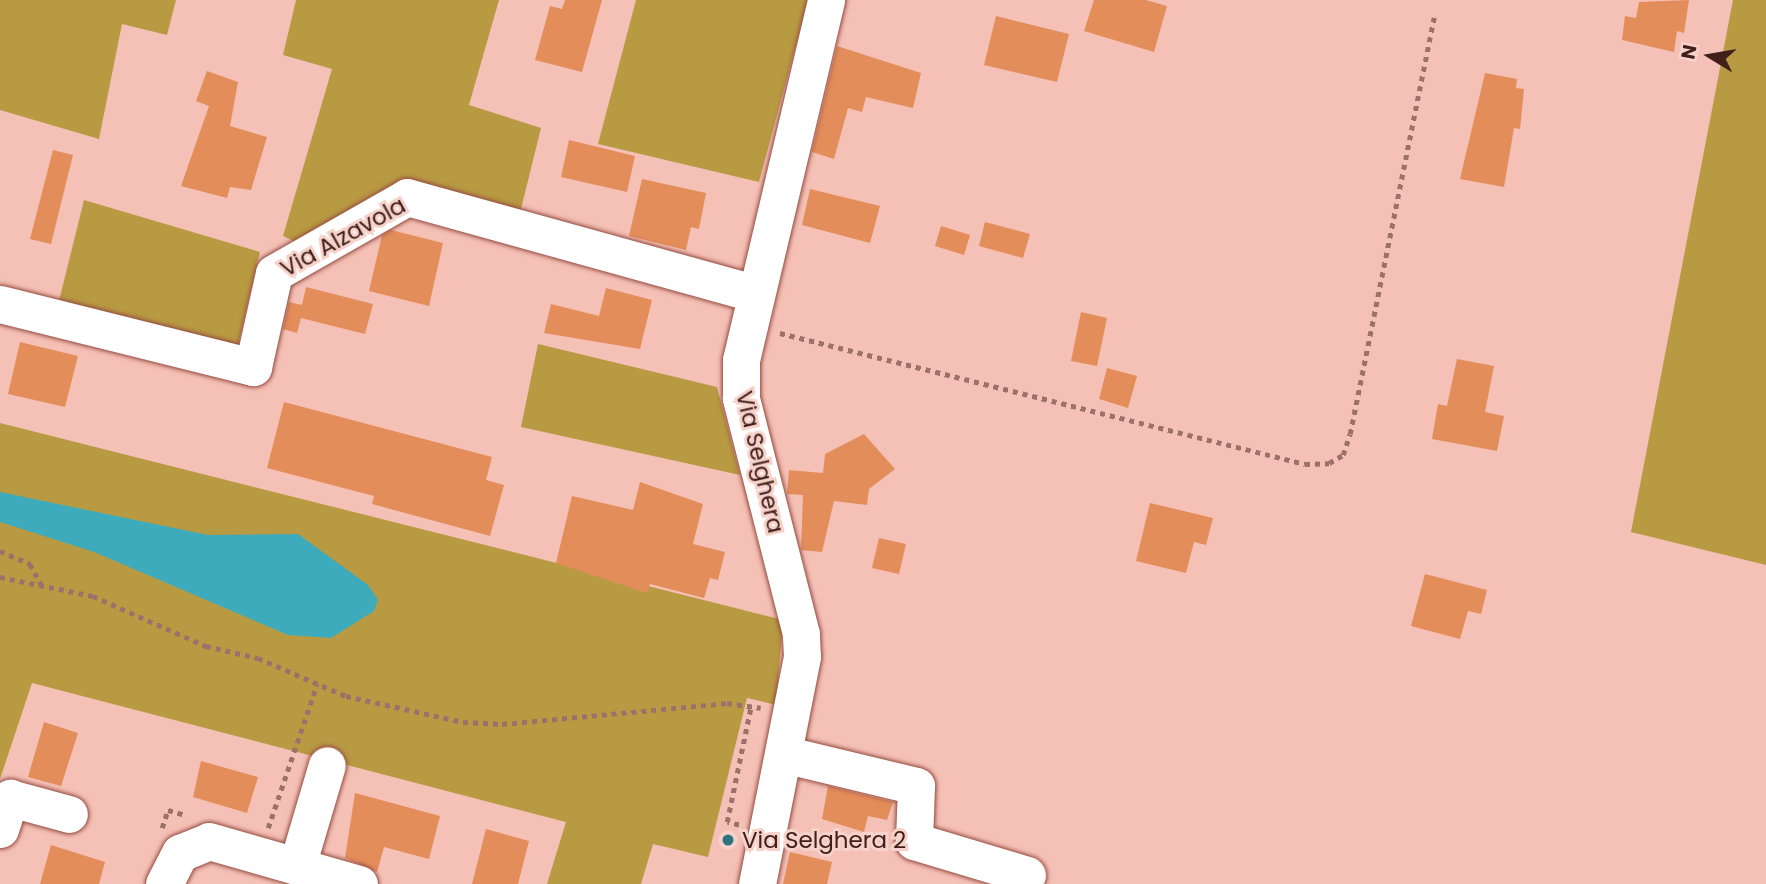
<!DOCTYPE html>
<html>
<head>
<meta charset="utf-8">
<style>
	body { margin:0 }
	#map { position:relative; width:1766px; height:884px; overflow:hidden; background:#f5c0b6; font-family:Poppins,sans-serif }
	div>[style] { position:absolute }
	.green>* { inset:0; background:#b89a43 }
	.water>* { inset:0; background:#3eabbc }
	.building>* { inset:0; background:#e38d5a }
	.path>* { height:4.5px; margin-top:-2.25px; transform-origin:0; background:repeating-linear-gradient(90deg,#9c716a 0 5px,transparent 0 10px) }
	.roads { filter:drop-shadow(0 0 2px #964b3f) drop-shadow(0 0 2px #964b3f) }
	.minor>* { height:37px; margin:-18.5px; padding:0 18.5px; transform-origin:18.5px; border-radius:18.5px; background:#fff }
	.dots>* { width:19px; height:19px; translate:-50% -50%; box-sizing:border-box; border:4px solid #f6d2cb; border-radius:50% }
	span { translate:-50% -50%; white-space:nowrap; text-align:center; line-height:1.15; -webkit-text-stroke:6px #f6d2cb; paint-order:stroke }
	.street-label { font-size:23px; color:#41201b }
	.poi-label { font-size:23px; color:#41201b }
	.left { translate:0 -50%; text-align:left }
	.north { position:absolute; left:1675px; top:21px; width:70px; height:70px; -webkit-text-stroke:5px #f6d2cb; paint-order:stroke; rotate:281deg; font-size:19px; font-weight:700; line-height:28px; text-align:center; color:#41201b }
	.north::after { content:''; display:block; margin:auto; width:24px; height:32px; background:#41201b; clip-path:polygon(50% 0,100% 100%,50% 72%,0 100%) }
</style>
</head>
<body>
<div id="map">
	<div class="green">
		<i style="clip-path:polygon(0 0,176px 0,167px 35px,122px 24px,99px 139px,0 110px)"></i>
		<i style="clip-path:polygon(296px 0,499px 0,469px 105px,541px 128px,519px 217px,402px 187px,302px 245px,283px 236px,332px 69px,283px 55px)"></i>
		<i style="clip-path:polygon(636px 0,808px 0,759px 182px,598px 144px)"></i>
		<i style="clip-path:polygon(1733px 0,1766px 0,1766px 565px,1631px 532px)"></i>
		<i style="clip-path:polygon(84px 200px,260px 252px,237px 349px,57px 309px)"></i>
		<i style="clip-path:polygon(538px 344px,717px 387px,740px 475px,521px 427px)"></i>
		<i style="clip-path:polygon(0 423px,783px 620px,776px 705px,747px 698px,708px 857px,653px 844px,641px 884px,547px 884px,566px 822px,32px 683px,0 779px)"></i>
	</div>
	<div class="water">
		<i style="clip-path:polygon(0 492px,208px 535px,298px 534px,368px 585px,378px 600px,374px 611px,331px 638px,288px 635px,94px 552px,0 522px)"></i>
	</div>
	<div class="building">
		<i style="clip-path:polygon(565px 0,602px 0,582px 72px,535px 60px,550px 6px,562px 9px)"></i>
		<i style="clip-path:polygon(1094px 0,1146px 0,1167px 6px,1154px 52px,1084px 31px)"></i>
		<i style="clip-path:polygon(1689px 0,1684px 33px,1677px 31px,1674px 52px,1622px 40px,1625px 16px,1636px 18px,1639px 2px)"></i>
		<i style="clip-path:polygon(996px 16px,1069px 34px,1057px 82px,984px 65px)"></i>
		<i style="clip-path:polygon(837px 46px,921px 73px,913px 108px,866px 97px,862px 112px,848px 108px,834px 159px,812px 152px)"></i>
		<i style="clip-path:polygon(207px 71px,238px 82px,230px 126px,267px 137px,251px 190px,230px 187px,227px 198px,181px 186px,209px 106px,196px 101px)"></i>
		<i style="clip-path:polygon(1485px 73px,1517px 79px,1516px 88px,1524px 89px,1520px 129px,1514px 128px,1504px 187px,1460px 179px)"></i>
		<i style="clip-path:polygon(569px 140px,635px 156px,627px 192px,561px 177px)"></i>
		<i style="clip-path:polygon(53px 150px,73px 155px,51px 244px,30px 239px)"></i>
		<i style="clip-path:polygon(642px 179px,706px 193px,699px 229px,691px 227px,686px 250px,629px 236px)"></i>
		<i style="clip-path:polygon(810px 189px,880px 206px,870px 243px,802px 225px)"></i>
		<i style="clip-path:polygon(985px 222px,1030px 234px,1023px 258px,979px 246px)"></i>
		<i style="clip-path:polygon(941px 226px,970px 235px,964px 255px,935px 246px)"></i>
		<i style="clip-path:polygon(391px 230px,443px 243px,429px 306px,369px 291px,382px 235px)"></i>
		<i style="clip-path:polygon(306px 287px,373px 304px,365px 334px,301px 318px,297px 333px,283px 329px,289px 302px,302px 305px)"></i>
		<i style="clip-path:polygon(606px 288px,652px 300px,640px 349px,544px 333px,551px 304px,599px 316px)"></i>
		<i style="clip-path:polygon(1081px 312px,1107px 318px,1097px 366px,1071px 361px)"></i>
		<i style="clip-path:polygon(20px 342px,78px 356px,65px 407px,8px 394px)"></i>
		<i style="clip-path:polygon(1457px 359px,1494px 366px,1485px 412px,1504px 416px,1497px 451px,1432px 439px,1438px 404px,1447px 406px)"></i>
		<i style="clip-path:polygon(1107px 368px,1137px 376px,1128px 408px,1099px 399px)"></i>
		<i style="clip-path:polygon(284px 402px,492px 457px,486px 480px,504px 485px,490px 536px,372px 504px,374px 496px,267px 468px)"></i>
		<i style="clip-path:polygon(864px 434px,895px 469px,869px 489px,867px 505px,834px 501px,822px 552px,801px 550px,803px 495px,787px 494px,789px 470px,823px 473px,825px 454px)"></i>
		<i style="clip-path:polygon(640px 482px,703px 504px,693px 544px,725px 552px,718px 580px,710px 578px,704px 598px,650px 584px,647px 593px,556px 563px,572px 496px,633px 510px)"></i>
		<i style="clip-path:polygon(1150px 503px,1213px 518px,1206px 545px,1194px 542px,1186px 573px,1136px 561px)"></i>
		<i style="clip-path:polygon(879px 538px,906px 544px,899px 574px,872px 568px)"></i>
		<i style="clip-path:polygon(1425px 574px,1487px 590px,1481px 614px,1468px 611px,1460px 639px,1411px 626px)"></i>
		<i style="clip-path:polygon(44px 722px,78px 733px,61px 786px,28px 777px)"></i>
		<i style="clip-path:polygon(201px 761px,258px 777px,247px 813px,193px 797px)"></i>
		<i style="clip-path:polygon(828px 786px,893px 802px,887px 820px,868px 816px,864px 832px,822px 819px)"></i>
		<i style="clip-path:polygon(355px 793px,440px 816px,429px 859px,384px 847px,377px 872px,345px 858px)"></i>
		<i style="clip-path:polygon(486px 829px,529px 841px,518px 884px,472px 884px)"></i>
		<i style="clip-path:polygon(51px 845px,105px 862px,99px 884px,40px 884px)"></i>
		<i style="clip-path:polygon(790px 852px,832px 862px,827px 884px,783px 884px)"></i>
	</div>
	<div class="path">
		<i style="left:780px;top:333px;width:541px;rotate:14.01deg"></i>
		<i style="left:1305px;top:464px;width:24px;rotate:-2deg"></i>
		<i style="left:1329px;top:463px;width:16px;rotate:-30deg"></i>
		<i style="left:1343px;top:455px;width:22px;rotate:-72deg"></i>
		<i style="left:1350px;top:434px;width:425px;rotate:-78.6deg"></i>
		<i style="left:0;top:551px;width:33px;rotate:23deg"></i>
		<i style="left:30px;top:564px;width:23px;rotate:61deg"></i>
		<i style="left:0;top:577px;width:95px;rotate:11.5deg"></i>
		<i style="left:93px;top:596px;width:124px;rotate:23.9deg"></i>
		<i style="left:206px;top:646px;width:53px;rotate:13deg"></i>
		<i style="left:258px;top:658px;width:96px;rotate:23.4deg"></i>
		<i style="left:346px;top:696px;width:120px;rotate:12.5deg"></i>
		<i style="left:463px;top:722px;width:39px;rotate:3deg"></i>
		<i style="left:502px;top:724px;width:226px;rotate:-5.3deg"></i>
		<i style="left:727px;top:703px;width:34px;rotate:8deg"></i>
		<i style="left:739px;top:825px;width:12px;rotate:-166deg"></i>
		<i style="left:727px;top:822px;width:118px;rotate:-78.3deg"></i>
		<i style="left:162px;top:828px;width:19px;rotate:-72deg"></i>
		<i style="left:168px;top:810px;width:18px;rotate:16deg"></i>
		<i style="left:268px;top:828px;width:152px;rotate:-71.2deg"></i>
	</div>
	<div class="roads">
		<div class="minor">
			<i style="left:0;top:304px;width:261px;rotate:14deg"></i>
			<i style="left:253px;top:367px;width:96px;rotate:-77.4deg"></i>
			<i style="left:274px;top:273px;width:153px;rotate:-29.7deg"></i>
			<i style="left:407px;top:197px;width:359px;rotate:15.5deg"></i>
			<i style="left:783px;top:754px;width:137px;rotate:13.5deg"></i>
			<i style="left:916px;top:786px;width:55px;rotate:92.1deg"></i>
			<i style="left:914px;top:841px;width:118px;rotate:16.7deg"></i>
			<i style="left:0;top:829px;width:33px;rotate:-72deg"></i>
			<i style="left:10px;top:798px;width:61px;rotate:15.2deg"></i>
			<i style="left:297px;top:866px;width:105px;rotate:-73.5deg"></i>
			<i style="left:164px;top:884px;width:35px;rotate:-63deg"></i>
			<i style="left:180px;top:853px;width:31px;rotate:-22deg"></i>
			<i style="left:209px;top:841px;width:156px;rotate:16deg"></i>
			<i style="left:757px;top:884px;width:232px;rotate:-78.8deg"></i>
			<i style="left:802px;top:656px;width:22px;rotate:-93deg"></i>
			<i style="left:801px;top:634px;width:244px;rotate:-104.3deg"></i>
			<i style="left:741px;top:398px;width:38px;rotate:-90deg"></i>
			<i style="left:741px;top:360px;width:370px;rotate:-76.7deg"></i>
		</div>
	</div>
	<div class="dots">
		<i style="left:728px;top:840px;background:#2d7480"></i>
	</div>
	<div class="street-label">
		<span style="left:343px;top:237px;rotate:-29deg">Via Alzavola</span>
		<span style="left:760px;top:462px;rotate:77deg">Via Selghera</span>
	</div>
	<div class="poi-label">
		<span class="left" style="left:742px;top:840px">Via Selghera 2</span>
	</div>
	<div class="north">N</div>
</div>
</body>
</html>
